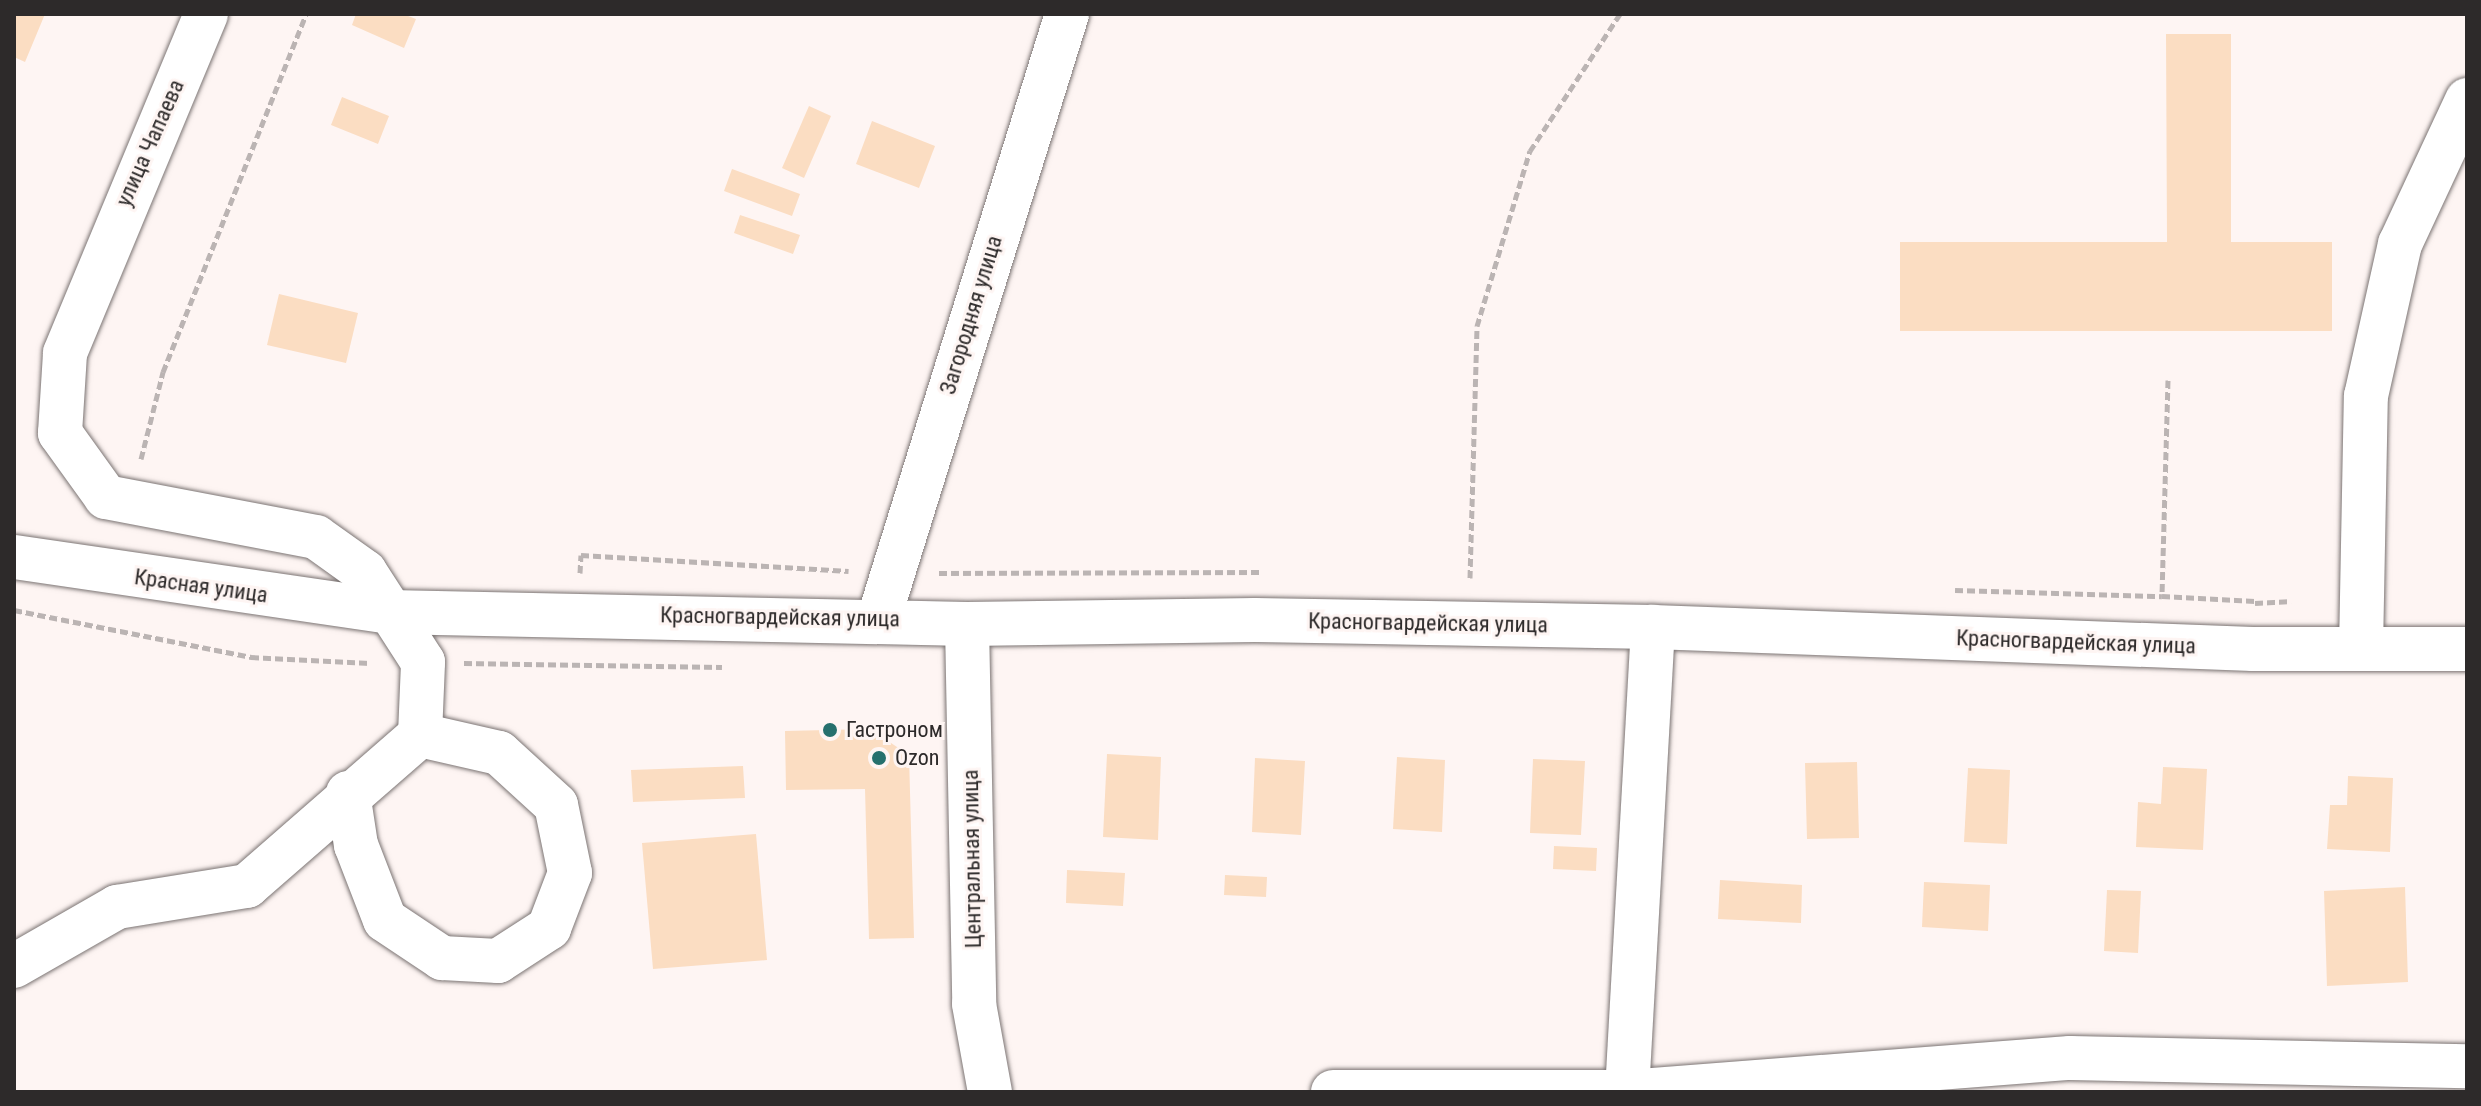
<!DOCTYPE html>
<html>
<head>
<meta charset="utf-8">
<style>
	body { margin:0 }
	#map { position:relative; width:2481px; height:1106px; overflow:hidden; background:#fef5f3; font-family:"Roboto Condensed",sans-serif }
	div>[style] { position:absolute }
	.building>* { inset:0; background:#fbddc2 }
	.path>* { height:5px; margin-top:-2.5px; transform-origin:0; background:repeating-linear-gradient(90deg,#bbb4b3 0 8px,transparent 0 12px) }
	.roads { filter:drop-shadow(0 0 2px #7b7473) drop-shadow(0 0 2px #7b7473) }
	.minor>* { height:44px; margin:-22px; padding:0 22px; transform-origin:22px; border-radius:22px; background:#fff }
	.dots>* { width:22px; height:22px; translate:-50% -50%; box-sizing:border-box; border:4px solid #fef5f3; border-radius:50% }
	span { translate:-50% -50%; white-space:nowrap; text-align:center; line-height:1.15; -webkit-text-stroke:6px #fef5f3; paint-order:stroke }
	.street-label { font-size:22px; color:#2d2a2a }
	.poi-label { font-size:22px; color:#2d2a2a }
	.left { translate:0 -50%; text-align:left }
	.frame { position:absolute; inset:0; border:16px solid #2d2a2a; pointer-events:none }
</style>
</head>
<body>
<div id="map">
	<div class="building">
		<i style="clip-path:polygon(14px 14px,45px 14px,25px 62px,14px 57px)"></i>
		<i style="clip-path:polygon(356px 14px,403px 14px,416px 19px,404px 48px,352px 25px)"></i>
		<i style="clip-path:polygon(2166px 34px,2231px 34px,2231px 242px,2332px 242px,2332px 331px,1900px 331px,1900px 242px,2167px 242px)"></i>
		<i style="clip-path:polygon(342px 97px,389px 116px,378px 144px,331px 125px)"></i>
		<i style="clip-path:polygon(809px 106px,831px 116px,804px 178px,782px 168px)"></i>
		<i style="clip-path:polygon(872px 121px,935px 146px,919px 188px,856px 164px)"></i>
		<i style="clip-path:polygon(732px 169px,800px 194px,792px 216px,724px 191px)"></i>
		<i style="clip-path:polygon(740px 215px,800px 235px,793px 254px,734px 233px)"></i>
		<i style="clip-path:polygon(279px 294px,358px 313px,346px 363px,267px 345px)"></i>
		<i style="clip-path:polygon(870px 729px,909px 755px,914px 938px,869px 939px,865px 789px,786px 790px,785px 731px)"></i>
		<i style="clip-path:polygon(1107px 754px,1161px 757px,1158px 840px,1103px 837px)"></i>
		<i style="clip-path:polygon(1397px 757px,1445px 760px,1442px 832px,1393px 829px)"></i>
		<i style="clip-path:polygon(1255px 758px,1305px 761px,1301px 835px,1252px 832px)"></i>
		<i style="clip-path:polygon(1533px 759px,1585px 761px,1581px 835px,1530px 833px)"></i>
		<i style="clip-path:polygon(1857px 762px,1859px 838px,1807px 839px,1805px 763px)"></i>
		<i style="clip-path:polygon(743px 766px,745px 798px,633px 802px,631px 770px)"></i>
		<i style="clip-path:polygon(2163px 767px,2207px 769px,2203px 850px,2136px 847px,2138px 802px,2161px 804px)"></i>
		<i style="clip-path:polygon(1968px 768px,2010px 770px,2007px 844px,1964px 842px)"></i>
		<i style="clip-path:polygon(2348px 776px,2393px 778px,2390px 852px,2327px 849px,2330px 805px,2347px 805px)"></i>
		<i style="clip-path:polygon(756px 834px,767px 960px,653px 969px,642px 843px)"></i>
		<i style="clip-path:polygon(1554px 846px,1597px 848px,1596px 871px,1553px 869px)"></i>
		<i style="clip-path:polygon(1067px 870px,1125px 873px,1123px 906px,1066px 903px)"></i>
		<i style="clip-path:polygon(1225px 875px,1267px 877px,1266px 897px,1224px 895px)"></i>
		<i style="clip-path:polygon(1720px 880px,1802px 885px,1801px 923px,1718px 919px)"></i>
		<i style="clip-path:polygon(1924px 882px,1990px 885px,1988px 931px,1922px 927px)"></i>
		<i style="clip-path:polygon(2405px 887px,2408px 982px,2327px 986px,2324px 891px)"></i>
		<i style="clip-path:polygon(2107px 890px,2141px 891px,2138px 953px,2104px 951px)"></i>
	</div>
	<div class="path">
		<i style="left:2168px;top:380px;width:216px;rotate:91.6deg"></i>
		<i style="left:2162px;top:596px;width:93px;rotate:3.1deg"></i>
		<i style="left:141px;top:459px;width:90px;rotate:-75.8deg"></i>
		<i style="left:163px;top:372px;width:386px;rotate:-68.2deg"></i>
		<i style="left:580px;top:573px;width:18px;rotate:-87deg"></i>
		<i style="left:581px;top:555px;width:268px;rotate:3.4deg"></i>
		<i style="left:939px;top:573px;width:322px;rotate:-0.2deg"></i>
		<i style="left:1470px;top:578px;width:252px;rotate:-88.4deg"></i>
		<i style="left:1477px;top:326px;width:183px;rotate:-73.2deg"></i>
		<i style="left:1530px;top:151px;width:164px;rotate:-56.7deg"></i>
		<i style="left:1955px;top:590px;width:207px;rotate:1.7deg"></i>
		<i style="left:2255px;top:603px;width:36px;rotate:-3deg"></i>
		<i style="left:14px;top:610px;width:242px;rotate:11.2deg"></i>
		<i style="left:251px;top:657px;width:119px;rotate:2.9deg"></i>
		<i style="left:464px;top:663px;width:258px;rotate:0.9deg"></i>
	</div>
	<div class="roads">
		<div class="minor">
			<i style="left:14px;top:557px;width:379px;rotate:8.3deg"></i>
			<i style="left:389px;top:612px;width:578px;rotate:1.19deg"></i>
			<i style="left:967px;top:624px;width:288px;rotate:-0.8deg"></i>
			<i style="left:1255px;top:620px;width:398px;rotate:1deg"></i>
			<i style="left:1653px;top:627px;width:600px;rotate:2.1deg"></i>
			<i style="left:2253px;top:649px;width:214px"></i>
			<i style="left:879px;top:618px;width:633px;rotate:-72.71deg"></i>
			<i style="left:967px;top:624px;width:380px;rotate:88.9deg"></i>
			<i style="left:974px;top:1004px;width:89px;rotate:79.7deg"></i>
			<i style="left:2361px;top:649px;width:253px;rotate:-88.9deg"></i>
			<i style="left:2366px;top:396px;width:156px;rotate:-77.4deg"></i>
			<i style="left:2400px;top:244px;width:159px;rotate:-65deg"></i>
			<i style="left:348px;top:793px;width:53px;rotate:81.3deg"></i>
			<i style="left:356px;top:845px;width:80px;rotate:68.9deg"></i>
			<i style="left:385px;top:920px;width:69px;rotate:33.7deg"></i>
			<i style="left:442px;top:958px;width:56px;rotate:3.1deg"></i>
			<i style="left:498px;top:961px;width:61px;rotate:-32.9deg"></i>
			<i style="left:549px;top:928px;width:59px;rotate:-69.1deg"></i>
			<i style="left:570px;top:873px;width:69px;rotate:-101.6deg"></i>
			<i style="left:556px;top:805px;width:77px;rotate:-137.6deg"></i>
			<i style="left:499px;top:753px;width:81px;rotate:-167.2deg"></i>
			<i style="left:14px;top:966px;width:119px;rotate:-29.8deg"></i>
			<i style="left:117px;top:907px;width:132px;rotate:-9.2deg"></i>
			<i style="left:247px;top:886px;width:230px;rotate:-41.1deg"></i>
			<i style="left:420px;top:735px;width:73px;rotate:-87.6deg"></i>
			<i style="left:423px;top:662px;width:107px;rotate:-122.8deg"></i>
			<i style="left:365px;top:572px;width:60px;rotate:-144.5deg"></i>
			<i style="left:316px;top:537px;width:214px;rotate:-169.2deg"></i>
			<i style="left:106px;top:497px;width:79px;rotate:-125.7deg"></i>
			<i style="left:60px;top:433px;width:80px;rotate:-86.4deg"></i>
			<i style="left:65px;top:353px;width:367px;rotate:-67.4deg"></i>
			<i style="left:1333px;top:1092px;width:294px"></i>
			<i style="left:1627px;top:1092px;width:444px;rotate:-4.4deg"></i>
			<i style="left:2070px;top:1058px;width:397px;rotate:1.2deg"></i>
			<i style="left:1627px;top:1092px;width:466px;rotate:-86.8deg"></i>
		</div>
	</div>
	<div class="dots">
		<i style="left:830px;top:730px;background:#26706d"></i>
		<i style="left:879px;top:758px;background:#26706d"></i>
	</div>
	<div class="street-label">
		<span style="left:150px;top:143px;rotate:-66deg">улица Чапаева</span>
		<span style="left:971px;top:315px;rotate:-73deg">Загородняя улица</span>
		<span style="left:201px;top:586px;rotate:8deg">Красная улица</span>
		<span style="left:780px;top:617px;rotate:1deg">Красногвардейская улица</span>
		<span style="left:1428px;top:623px;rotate:1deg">Красногвардейская улица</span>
		<span style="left:2076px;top:642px;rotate:2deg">Красногвардейская улица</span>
		<span style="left:972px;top:859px;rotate:-91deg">Центральная улица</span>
	</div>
	<div class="poi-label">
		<span class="left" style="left:846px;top:730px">Гастроном</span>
		<span class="left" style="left:895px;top:758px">Ozon</span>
	</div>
	<div class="frame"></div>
</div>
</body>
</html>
